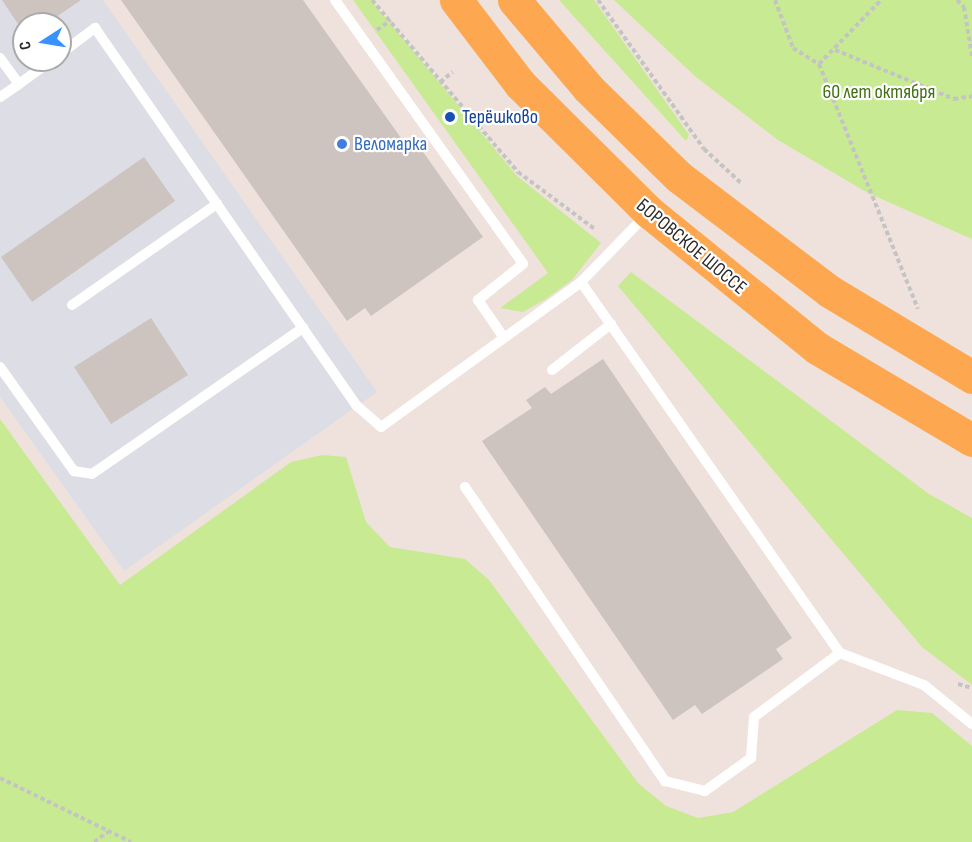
<!DOCTYPE html>
<html>
<head>
<meta charset="utf-8">
<style>
	body { margin:0 }
	#map { position:relative; width:972px; height:842px; overflow:hidden; background:#efe2dc; font-family:"Sofia Sans Condensed",sans-serif }
	div>[style] { position:absolute }
	.industrial>* { inset:0; background:#dddde6 }
	.green>* { inset:0; background:#c8ea93 }
	.building>* { inset:0; background:#cdc3bf }
	.path>* { height:4px; margin-top:-2px; transform-origin:0; background:repeating-linear-gradient(90deg,#c4c4c4 0 4.5px,transparent 0 7.5px) }
	.lane>* { height:10px; margin:-5px; padding:0 5px; transform-origin:5px; border-radius:5px; background:#fff }
	.primary>* { height:33px; margin:-16.5px; padding:0 16.5px; transform-origin:16.5px; border-radius:16.5px; background:#fea751 }
	.dots>* { width:16px; height:16px; translate:-50% -50%; box-sizing:border-box; border:3px solid #fff; border-radius:50% }
	span { translate:-50% -50%; white-space:nowrap; text-align:center; line-height:1.15; -webkit-text-stroke:4.5px #fff; paint-order:stroke }
	.park-label { font-size:20px; color:#407113 }
	.transit-label { font-size:20px; color:#164399 }
	.left { translate:0 -50%; text-align:left }
	.shop-label { font-size:20px; color:#366cbe }
	.street-label { font-size:20px; color:#2b2b2b }
	.north { position:absolute; left:12px; top:12px; width:60px; height:60px; box-sizing:border-box; background:#fff; border:2px solid #aaa; border-radius:50%; rotate:258deg; font-size:16px; font-weight:700; line-height:24px; text-align:center; color:#2b2b2b }
	.north::after { content:''; display:block; margin:auto; width:21px; height:27px; background:#3993ff; clip-path:polygon(50% 0,100% 100%,50% 72%,0 100%) }
</style>
</head>
<body>
<div id="map">
	<div class="industrial">
		<i style="clip-path:polygon(evenodd,0 0,103px 0,377px 392px,124px 571px,0 397px,0 0,24px 24px,60px 24px,60px 60px,24px 60px,24px 24px)"></i>
	</div>
	<div class="green">
		<i style="clip-path:polygon(353px 0,371px 0,517px 176px,601px 243px,572px 280px,546px 299px,523px 312px,500px 308px,548px 273px)"></i>
		<i style="clip-path:polygon(559px 0,594px 0,689px 135px,686px 141px)"></i>
		<i style="clip-path:polygon(614px 0,972px 0,972px 239px,868px 193px,778px 140px,696px 77px)"></i>
		<i style="clip-path:polygon(631px 272px,929px 494px,972px 518px,972px 685px,922px 647px,618px 286px)"></i>
		<i style="clip-path:polygon(0 419px,120px 585px,291px 462px,322px 455px,346px 457px,366px 522px,390px 547px,465px 559px,489px 580px,638px 783px,666px 806px,698px 818px,733px 812px,897px 710px,932px 713px,972px 746px,972px 842px,0 842px)"></i>
	</div>
	<div class="building">
		<i style="clip-path:polygon(2px 0,81px 0,46px 24px,18px 24px)"></i>
		<i style="clip-path:polygon(121px 0,303px 0,406px 145px,414px 139px,483px 237px,371px 316px,365px 308px,347px 321px)"></i>
		<i style="clip-path:polygon(144px 157px,175px 201px,32px 302px,1px 257px)"></i>
		<i style="clip-path:polygon(151px 318px,188px 375px,111px 424px,74px 367px)"></i>
		<i style="clip-path:polygon(603px 359px,792px 638px,776px 649px,783px 659px,702px 714px,695px 705px,673px 720px,482px 441px,532px 408px,526px 400px,545px 387px,551px 394px)"></i>
	</div>
	<div class="path">
		<i style="left:372px;top:0;width:226px;rotate:49.7deg"></i>
		<i style="left:518px;top:172px;width:97px;rotate:36.6deg"></i>
		<i style="left:598px;top:0;width:183px;rotate:54.6deg"></i>
		<i style="left:704px;top:149px;width:50px;rotate:42.6deg"></i>
		<i style="left:775px;top:0;width:51px;rotate:69.4deg"></i>
		<i style="left:793px;top:48px;width:31px;rotate:32deg"></i>
		<i style="left:819px;top:64px;width:89px;rotate:-45.9deg"></i>
		<i style="left:957px;top:0;width:10px;rotate:45deg"></i>
		<i style="left:964px;top:7px;width:50px;rotate:80.7deg"></i>
		<i style="left:377px;top:30px;width:17px;rotate:-36deg"></i>
		<i style="left:835px;top:50px;width:129px;rotate:22.4deg"></i>
		<i style="left:954px;top:99px;width:18px;rotate:-9deg"></i>
		<i style="left:819px;top:64px;width:264px;rotate:68deg"></i>
		<i style="left:440px;top:82px;width:16px;rotate:-38deg"></i>
		<i style="left:958px;top:684px;width:15px;rotate:16deg"></i>
		<i style="left:0;top:778px;width:146px;rotate:26deg"></i>
		<i style="left:94px;top:842px;width:17px;rotate:-36deg"></i>
	</div>
	<div class="lane">
		<i style="left:335px;top:0;width:324px;rotate:54.5deg"></i>
		<i style="left:523px;top:264px;width:58px;rotate:141.3deg"></i>
		<i style="left:478px;top:300px;width:42px;rotate:55.6deg"></i>
		<i style="left:60px;top:54px;width:44px;rotate:-36.6deg"></i>
		<i style="left:95px;top:28px;width:460px;rotate:55.3deg"></i>
		<i style="left:357px;top:406px;width:32px;rotate:41deg"></i>
		<i style="left:381px;top:427px;width:247px;rotate:-35.9deg"></i>
		<i style="left:581px;top:282px;width:93px;rotate:-45.9deg"></i>
		<i style="left:0;top:58px;width:32px;rotate:54deg"></i>
		<i style="left:19px;top:84px;width:41px;rotate:-36deg"></i>
		<i style="left:0;top:97px;width:23px;rotate:-34deg"></i>
		<i style="left:581px;top:282px;width:452px;rotate:55.1deg"></i>
		<i style="left:840px;top:653px;width:90px;rotate:20.9deg"></i>
		<i style="left:924px;top:685px;width:62px;rotate:39.1deg"></i>
		<i style="left:72px;top:305px;width:177px;rotate:-34.9deg"></i>
		<i style="left:0;top:367px;width:128px;rotate:54.6deg"></i>
		<i style="left:74px;top:471px;width:18px;rotate:9deg"></i>
		<i style="left:92px;top:474px;width:257px;rotate:-34.7deg"></i>
		<i style="left:552px;top:370px;width:75px;rotate:-37.9deg"></i>
		<i style="left:465px;top:487px;width:356px;rotate:55.8deg"></i>
		<i style="left:665px;top:781px;width:41px;rotate:14deg"></i>
		<i style="left:705px;top:791px;width:57px;rotate:-35.7deg"></i>
		<i style="left:751px;top:758px;width:41px;rotate:-85.8deg"></i>
		<i style="left:754px;top:717px;width:107px;rotate:-36.7deg"></i>
	</div>
	<div class="primary">
		<i style="left:456px;top:0;width:106px;rotate:52.7deg"></i>
		<i style="left:520px;top:84px;width:182px;rotate:44.8deg"></i>
		<i style="left:649px;top:212px;width:216px;rotate:39deg"></i>
		<i style="left:817px;top:348px;width:180px;rotate:30.7deg"></i>
		<i style="left:514px;top:0;width:115px;rotate:49.9deg"></i>
		<i style="left:588px;top:88px;width:127px;rotate:44.4deg"></i>
		<i style="left:679px;top:177px;width:188px;rotate:37.2deg"></i>
		<i style="left:829px;top:291px;width:167px;rotate:31deg"></i>
	</div>
	<div class="dots">
		<i style="left:450px;top:117px;background:#1a4fb4"></i>
		<i style="left:342px;top:144px;background:#3f7fe0"></i>
	</div>
	<div class="park-label">
		<span style="left:879px;top:92px">60 лет октября</span>
	</div>
	<div class="transit-label">
		<span class="left" style="left:462px;top:117px">Терёшково</span>
	</div>
	<div class="shop-label">
		<span class="left" style="left:354px;top:144px">Веломарка</span>
	</div>
	<div class="street-label">
		<span style="left:691px;top:247px;rotate:40deg">БОРОВСКОЕ ШОССЕ</span>
	</div>
	<div class="north">С</div>
</div>
</body>
</html>
